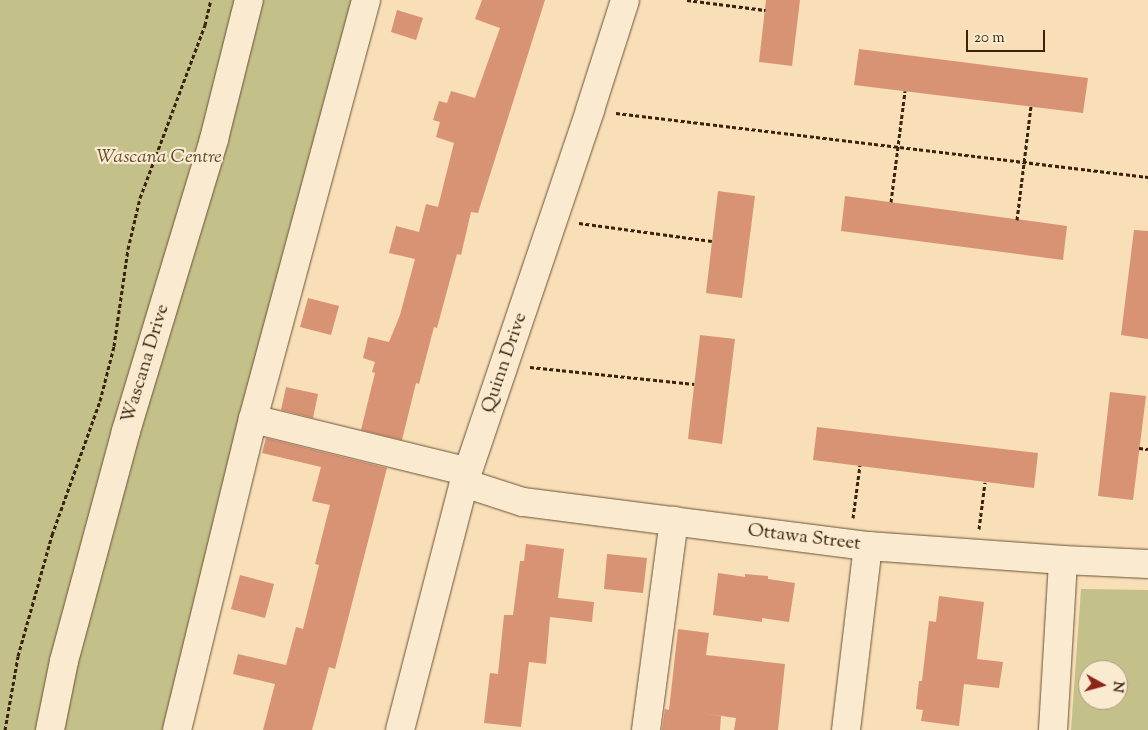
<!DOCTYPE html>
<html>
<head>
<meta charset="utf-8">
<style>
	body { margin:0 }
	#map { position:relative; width:1148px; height:730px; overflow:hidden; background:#f8dfb7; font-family:"Sorts Mill Goudy",serif }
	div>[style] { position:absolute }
	.green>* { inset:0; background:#c4c089 }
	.building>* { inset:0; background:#d89274 }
	.path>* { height:3px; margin-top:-1.5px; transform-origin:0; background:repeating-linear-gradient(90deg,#39230c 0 4px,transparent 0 6.5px) }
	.roads { filter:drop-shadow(0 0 1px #695237) drop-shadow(0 0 1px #695237) }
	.minor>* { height:28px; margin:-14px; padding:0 14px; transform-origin:14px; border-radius:14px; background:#faead0 }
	span { translate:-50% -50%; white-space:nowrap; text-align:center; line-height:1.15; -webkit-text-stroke:4.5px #faead0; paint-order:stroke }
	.park-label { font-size:19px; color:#5c4a2b; font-style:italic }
	.street-label { font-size:19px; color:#39230c }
	.north { position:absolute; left:1078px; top:660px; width:50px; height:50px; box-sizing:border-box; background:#faead0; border:1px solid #ad9a82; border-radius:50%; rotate:97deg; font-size:14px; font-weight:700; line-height:20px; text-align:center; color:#39230c }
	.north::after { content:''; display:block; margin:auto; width:18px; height:22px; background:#8f2418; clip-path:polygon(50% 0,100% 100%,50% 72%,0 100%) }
	.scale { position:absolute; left:966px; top:30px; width:79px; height:22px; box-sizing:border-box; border:2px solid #39230c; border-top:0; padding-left:6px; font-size:15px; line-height:18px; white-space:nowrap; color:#39230c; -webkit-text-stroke:4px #faead0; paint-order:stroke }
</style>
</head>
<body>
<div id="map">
	<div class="green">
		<i style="clip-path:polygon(0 0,366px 0,177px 730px,0 730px)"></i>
		<i style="clip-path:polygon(evenodd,1081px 589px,1148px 590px,1148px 730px,1071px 730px,1081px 589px,1088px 670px,1118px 670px,1118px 700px,1088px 700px,1088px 670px)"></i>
	</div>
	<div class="building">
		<i style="clip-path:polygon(482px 0,545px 0,478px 213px,471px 212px,461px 255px,457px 254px,437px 328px,434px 327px,419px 384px,416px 383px,402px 440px,361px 430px,375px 373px,372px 372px,375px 362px,363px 358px,368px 337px,389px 342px,400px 315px,415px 259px,389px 253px,396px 226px,419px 232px,426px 204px,438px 207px,454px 143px,436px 137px,440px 122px,433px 120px,439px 101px,447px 103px,451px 91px,475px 98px,500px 28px,475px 19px)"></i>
		<i style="clip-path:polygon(766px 0,800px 0,792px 66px,759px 62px)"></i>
		<i style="clip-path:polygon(397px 10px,423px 18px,416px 40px,391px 32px)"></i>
		<i style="clip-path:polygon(859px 49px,1088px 78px,1083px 113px,854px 85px)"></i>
		<i style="clip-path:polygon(718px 191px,755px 196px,742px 298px,706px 293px)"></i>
		<i style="clip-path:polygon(845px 196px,1067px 226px,1063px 260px,841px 231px)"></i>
		<i style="clip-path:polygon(1134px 230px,1148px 231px,1148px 339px,1121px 335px)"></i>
		<i style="clip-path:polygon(308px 298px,339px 306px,331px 335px,300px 327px)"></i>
		<i style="clip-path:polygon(700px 335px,735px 339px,722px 444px,688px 439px)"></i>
		<i style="clip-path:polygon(286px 387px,318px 394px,313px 418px,281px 410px)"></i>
		<i style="clip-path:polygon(1110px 392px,1146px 396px,1133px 500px,1098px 496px)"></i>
		<i style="clip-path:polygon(817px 427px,1038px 453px,1034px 488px,813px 460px)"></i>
		<i style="clip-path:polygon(266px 438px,387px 468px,335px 669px,329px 667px,312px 730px,263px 730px,275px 684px,233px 674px,238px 654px,286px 665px,296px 627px,303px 629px,319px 565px,315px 564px,330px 505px,312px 501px,321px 467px,262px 453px)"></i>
		<i style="clip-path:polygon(526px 544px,564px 549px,558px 598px,594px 602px,592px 622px,550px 617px,546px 664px,529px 662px,521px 727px,484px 723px,490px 673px,498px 674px,504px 615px,513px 615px,520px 561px,524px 561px)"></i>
		<i style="clip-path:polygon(607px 554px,647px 558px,643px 593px,604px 589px)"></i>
		<i style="clip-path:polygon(718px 573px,745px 577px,745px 574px,768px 576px,768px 579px,795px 583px,789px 622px,762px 618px,762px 622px,713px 615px)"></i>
		<i style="clip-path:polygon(240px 575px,274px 584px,265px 618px,231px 609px)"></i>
		<i style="clip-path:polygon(939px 596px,984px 602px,977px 659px,1003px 662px,999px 688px,964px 684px,959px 726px,921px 721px,923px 710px,916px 709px,919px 681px,922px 681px,929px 621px,936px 622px)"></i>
		<i style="clip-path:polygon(678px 629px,709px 633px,706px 655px,785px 664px,778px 730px,734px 730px,736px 718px,695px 712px,721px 716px,720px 730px,662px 730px,665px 709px,669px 710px)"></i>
	</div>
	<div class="path">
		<i style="left:687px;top:0;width:79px;rotate:7.3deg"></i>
		<i style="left:616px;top:113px;width:536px;rotate:6.86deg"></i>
		<i style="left:891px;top:202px;width:112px;rotate:-82.8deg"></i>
		<i style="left:1017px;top:220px;width:115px;rotate:-83deg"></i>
		<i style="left:579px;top:223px;width:134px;rotate:7.7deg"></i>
		<i style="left:530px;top:367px;width:165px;rotate:5.9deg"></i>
		<i style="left:1139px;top:448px;width:9px;rotate:6deg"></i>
		<i style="left:853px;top:518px;width:53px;rotate:-82.5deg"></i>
		<i style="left:979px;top:529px;width:47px;rotate:-82.7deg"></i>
		<i style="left:5px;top:730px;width:75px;rotate:-80deg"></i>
		<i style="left:18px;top:656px;width:126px;rotate:-74.3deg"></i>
		<i style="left:52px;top:535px;width:142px;rotate:-70.3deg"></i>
		<i style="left:100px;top:401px;width:57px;rotate:-75.7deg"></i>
		<i style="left:114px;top:346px;width:98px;rotate:-81.8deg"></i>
		<i style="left:128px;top:249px;width:52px;rotate:-76.8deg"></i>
		<i style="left:140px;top:198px;width:185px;rotate:-69.4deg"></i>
		<i style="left:205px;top:25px;width:26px;rotate:-77deg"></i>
	</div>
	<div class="roads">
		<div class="minor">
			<i style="left:253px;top:419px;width:221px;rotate:13.8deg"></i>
			<i style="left:464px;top:483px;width:62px;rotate:17.9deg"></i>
			<i style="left:523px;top:502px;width:348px;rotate:7.3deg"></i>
			<i style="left:868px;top:546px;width:196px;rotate:4.1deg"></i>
			<i style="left:1063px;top:560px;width:85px;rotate:2.7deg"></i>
			<i style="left:50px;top:730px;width:70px;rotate:-78.5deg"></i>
			<i style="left:64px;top:661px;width:238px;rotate:-74.9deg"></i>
			<i style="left:126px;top:431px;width:305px;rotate:-73.2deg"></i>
			<i style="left:214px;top:139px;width:143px;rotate:-75.9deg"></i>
			<i style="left:177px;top:730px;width:320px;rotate:-76.3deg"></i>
			<i style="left:253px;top:419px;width:434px;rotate:-74.9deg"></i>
			<i style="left:400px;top:730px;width:255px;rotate:-75.5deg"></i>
			<i style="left:464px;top:483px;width:394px;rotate:-71.3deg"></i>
			<i style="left:590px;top:110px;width:115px;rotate:-72.3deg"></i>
			<i style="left:646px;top:730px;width:211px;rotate:-82.4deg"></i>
			<i style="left:846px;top:730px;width:185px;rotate:-83.2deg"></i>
			<i style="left:1053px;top:730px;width:170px;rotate:-86.6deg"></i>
		</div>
	</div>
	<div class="park-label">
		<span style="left:159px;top:158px">Wascana Centre</span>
	</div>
	<div class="street-label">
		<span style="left:505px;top:363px;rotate:-71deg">Quinn Drive</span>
		<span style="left:146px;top:364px;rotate:-73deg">Wascana Drive</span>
		<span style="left:804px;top:538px;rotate:7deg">Ottawa Street</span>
	</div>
	<div class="north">N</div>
	<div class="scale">20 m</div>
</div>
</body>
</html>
